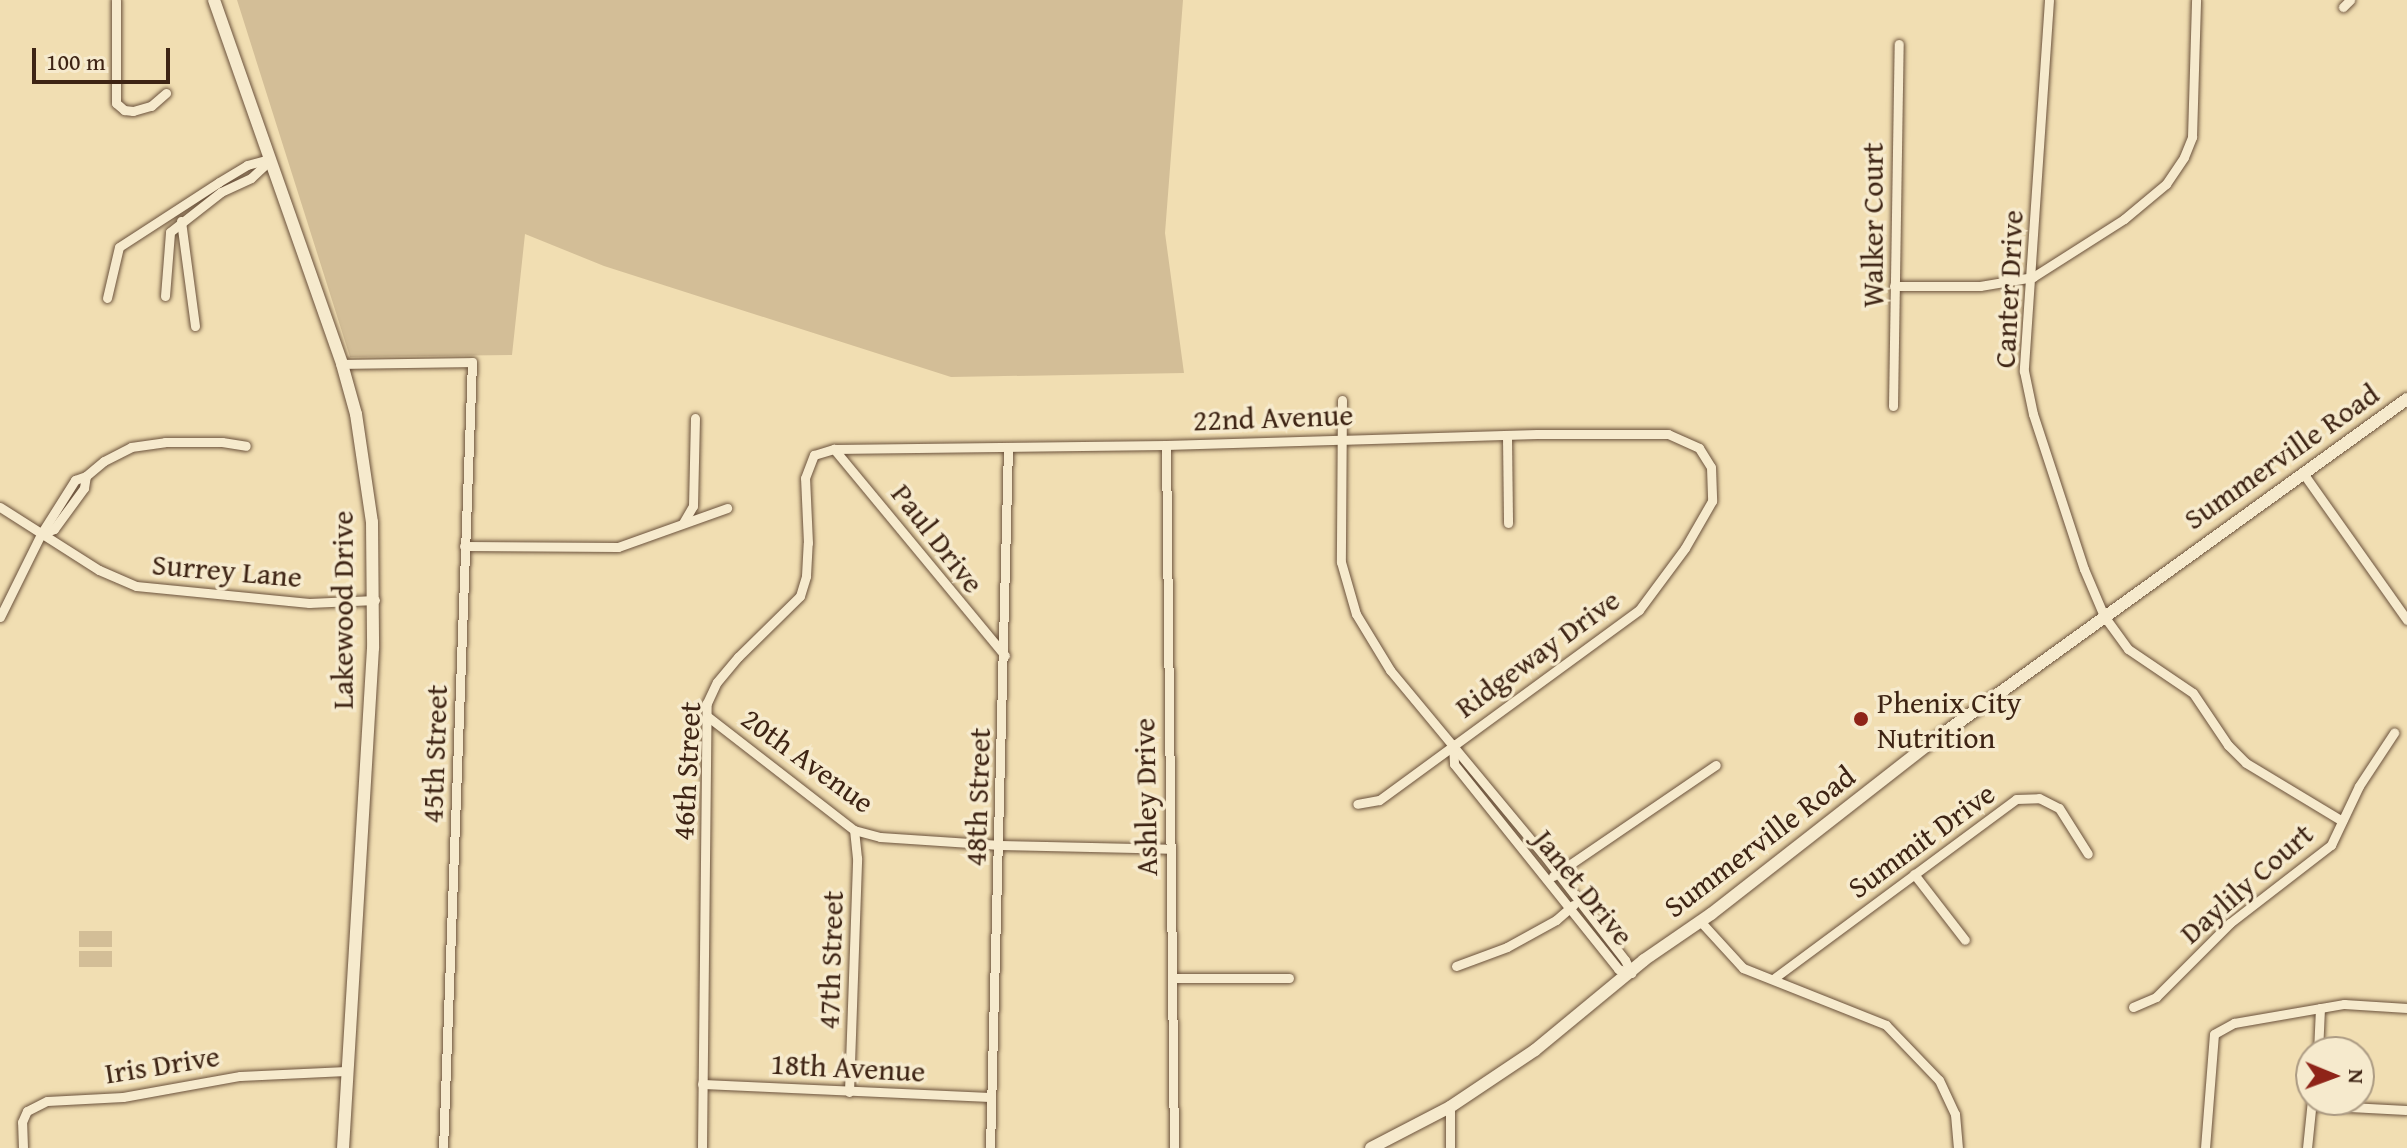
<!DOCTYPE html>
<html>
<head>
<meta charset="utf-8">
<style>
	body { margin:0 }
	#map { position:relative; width:2407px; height:1148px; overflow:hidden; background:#f1deb2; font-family:"Gentium Book Plus",serif }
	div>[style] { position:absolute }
	.green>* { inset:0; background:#d3be97 }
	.roads { filter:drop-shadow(0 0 2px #6b523c) drop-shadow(0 0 2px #6b523c) }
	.street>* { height:9px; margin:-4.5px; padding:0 4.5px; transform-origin:4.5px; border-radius:4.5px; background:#f6eacd }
	.secondary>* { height:12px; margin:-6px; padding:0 6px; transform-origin:6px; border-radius:6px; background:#f6eacd }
	.dots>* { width:22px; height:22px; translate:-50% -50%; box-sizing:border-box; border:4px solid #f6eacd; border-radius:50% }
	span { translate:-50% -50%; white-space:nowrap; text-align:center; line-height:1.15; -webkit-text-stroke:7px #f6eacd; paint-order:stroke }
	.street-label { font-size:30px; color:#3e2414 }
	.poi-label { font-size:30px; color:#3e2414 }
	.left { translate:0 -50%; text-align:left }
	.north { position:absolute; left:2295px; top:1036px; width:80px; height:80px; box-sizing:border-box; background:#f6eacd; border:2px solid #ac9b83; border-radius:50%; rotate:91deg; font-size:22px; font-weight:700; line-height:32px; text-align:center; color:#3e2414 }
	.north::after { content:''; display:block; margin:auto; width:28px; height:36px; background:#8f2418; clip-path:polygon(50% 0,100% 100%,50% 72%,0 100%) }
	.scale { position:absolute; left:32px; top:48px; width:138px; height:36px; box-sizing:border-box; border:4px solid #3e2414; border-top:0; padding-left:10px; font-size:24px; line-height:28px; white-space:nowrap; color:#3e2414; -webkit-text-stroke:6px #f6eacd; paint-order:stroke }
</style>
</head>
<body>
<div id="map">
	<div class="green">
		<i style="clip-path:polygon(237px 0,1183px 0,1165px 233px,1184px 373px,951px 377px,604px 266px,525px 234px,512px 355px,350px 357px)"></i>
		<i style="clip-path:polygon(79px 931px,112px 931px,112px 947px,79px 947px)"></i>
		<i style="clip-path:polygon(79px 951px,112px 951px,112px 967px,79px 967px)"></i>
	</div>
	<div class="roads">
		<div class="street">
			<i style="left:116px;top:0;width:103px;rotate:90deg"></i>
			<i style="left:116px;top:103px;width:11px;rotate:41deg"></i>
			<i style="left:124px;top:110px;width:9px;rotate:6deg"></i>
			<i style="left:133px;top:111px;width:19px;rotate:-16deg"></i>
			<i style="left:151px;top:106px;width:20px;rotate:-41deg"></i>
			<i style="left:2049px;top:0;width:372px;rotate:93.9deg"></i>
			<i style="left:2024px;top:371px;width:44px;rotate:78.2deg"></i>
			<i style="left:2033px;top:414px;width:163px;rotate:71.8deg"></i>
			<i style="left:2084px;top:569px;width:51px;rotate:66.9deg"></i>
			<i style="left:2104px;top:616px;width:41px;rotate:54deg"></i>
			<i style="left:2128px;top:649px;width:78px;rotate:34.1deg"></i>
			<i style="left:2193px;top:693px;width:63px;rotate:56.1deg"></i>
			<i style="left:2228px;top:745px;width:25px;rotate:45deg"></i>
			<i style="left:2246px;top:763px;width:112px;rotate:31.1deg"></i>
			<i style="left:2343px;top:7px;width:10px;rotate:-45deg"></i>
			<i style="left:181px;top:221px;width:106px;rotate:82.4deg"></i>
			<i style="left:1894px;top:286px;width:86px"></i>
			<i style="left:1980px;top:286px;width:54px;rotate:-9.6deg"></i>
			<i style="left:2033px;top:277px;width:108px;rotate:-32.5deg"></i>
			<i style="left:2124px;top:219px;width:55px;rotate:-39.8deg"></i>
			<i style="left:2166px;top:184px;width:32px;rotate:-56deg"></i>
			<i style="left:2184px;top:157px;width:22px;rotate:-68deg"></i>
			<i style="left:2192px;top:137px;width:137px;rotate:-88.3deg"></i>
			<i style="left:165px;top:296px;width:64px;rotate:-85.5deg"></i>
			<i style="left:170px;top:232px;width:65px;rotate:-38.1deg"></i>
			<i style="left:221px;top:192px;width:33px;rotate:-25deg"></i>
			<i style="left:251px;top:178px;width:23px;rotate:-43deg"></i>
			<i style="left:107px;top:298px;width:52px;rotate:-76.8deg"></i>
			<i style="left:119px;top:247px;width:119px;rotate:-33deg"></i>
			<i style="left:219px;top:182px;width:33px;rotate:-31deg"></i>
			<i style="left:247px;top:165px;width:24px;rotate:-15deg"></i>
			<i style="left:342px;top:364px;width:130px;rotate:-0.9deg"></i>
			<i style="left:472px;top:362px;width:787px;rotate:92.11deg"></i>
			<i style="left:1342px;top:400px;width:162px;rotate:90.4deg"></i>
			<i style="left:1341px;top:562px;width:54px;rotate:73.9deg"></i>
			<i style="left:1356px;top:614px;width:66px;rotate:58.7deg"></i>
			<i style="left:1390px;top:670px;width:239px;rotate:50.3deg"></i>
			<i style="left:1543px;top:854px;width:134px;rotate:52.3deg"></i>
			<i style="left:1625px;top:960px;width:14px;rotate:65deg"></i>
			<i style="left:1893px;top:406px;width:362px;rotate:-89.1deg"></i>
			<i style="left:1507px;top:437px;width:86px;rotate:89.3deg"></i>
			<i style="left:1166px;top:445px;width:703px;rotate:89.35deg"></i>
			<i style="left:834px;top:449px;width:268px;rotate:50.4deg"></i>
			<i style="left:2303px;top:473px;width:180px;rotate:54.7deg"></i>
			<i style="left:0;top:507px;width:117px;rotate:32.5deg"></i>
			<i style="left:99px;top:570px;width:40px;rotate:23.4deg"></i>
			<i style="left:136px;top:586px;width:174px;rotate:5.6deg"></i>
			<i style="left:309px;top:603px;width:66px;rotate:-2.6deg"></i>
			<i style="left:683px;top:523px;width:20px;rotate:-60deg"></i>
			<i style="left:693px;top:506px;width:88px;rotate:-88.7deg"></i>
			<i style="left:41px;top:534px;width:64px;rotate:-57.8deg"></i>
			<i style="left:75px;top:480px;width:12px;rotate:-20deg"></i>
			<i style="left:464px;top:546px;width:154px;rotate:0.4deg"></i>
			<i style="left:618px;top:547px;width:116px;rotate:-19.7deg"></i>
			<i style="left:0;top:617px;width:93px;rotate:-63.7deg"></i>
			<i style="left:41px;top:534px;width:14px;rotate:-21deg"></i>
			<i style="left:54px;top:529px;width:51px;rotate:-53.8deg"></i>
			<i style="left:84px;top:488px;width:12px;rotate:-81deg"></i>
			<i style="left:86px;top:476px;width:23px;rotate:-40deg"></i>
			<i style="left:104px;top:461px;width:30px;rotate:-27deg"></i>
			<i style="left:131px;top:447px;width:34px;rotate:-8deg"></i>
			<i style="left:165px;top:442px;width:57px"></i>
			<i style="left:222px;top:442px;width:24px;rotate:9deg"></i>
			<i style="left:707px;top:716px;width:186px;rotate:37.8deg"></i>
			<i style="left:854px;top:830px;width:27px;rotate:15deg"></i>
			<i style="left:880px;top:837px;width:120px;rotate:3.8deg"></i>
			<i style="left:1000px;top:845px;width:170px;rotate:1.3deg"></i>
			<i style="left:1453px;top:744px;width:20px;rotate:87deg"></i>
			<i style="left:1454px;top:764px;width:263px;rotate:51.3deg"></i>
			<i style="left:1618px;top:969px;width:14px;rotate:17deg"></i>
			<i style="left:1914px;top:874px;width:83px;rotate:52.3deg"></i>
			<i style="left:1553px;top:876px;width:197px;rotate:-34.3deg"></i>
			<i style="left:1700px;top:921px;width:64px;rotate:47.5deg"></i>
			<i style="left:1743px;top:968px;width:154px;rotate:21.7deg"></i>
			<i style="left:1886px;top:1025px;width:76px;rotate:46.1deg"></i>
			<i style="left:1939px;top:1080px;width:38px;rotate:65deg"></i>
			<i style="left:1955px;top:1114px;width:34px;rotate:85deg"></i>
			<i style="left:1456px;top:966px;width:54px;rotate:-20.4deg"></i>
			<i style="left:1507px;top:947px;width:56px;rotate:-28.9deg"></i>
			<i style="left:1556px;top:920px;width:23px;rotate:-41deg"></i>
			<i style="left:1173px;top:978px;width:116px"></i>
			<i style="left:1773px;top:979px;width:302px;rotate:-36.5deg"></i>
			<i style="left:2016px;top:799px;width:23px;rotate:-2deg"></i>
			<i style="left:2039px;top:798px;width:22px;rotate:27deg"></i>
			<i style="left:2059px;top:808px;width:54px;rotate:57.8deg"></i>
			<i style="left:2133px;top:1007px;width:25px;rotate:-23deg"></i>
			<i style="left:2156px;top:997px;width:105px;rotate:-45deg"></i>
			<i style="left:2230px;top:923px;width:128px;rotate:-37.7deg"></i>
			<i style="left:2331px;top:845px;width:65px;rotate:-64.6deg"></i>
			<i style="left:2359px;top:786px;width:64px;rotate:-56.6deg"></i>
			<i style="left:2318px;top:1052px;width:44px;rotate:-87.4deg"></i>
			<i style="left:702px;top:1084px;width:289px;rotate:2.6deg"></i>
			<i style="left:849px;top:1092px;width:234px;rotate:-88deg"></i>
			<i style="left:857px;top:858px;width:28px;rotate:-96deg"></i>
			<i style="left:2312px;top:1105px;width:94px;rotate:3deg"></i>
			<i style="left:23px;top:1148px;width:26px;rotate:-92deg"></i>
			<i style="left:22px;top:1122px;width:12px;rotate:-66deg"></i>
			<i style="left:27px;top:1111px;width:22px;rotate:-27deg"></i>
			<i style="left:47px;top:1101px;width:76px;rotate:-3deg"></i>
			<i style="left:123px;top:1097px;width:119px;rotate:-10.2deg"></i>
			<i style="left:240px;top:1076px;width:106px;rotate:-2.7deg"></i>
			<i style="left:702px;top:1148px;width:445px;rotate:-89.4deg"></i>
			<i style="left:707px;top:703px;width:23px;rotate:-65deg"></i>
			<i style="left:717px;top:682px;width:33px;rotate:-50deg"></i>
			<i style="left:738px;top:657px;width:87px;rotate:-44.5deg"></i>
			<i style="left:800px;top:596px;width:21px;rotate:-73deg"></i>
			<i style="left:806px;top:576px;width:33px;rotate:-87deg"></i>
			<i style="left:808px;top:543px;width:65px;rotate:-92.6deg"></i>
			<i style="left:805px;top:478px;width:25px;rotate:-69deg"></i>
			<i style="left:814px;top:455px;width:21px;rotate:-17deg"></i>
			<i style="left:834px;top:449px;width:332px;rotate:-0.7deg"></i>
			<i style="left:1166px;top:445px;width:371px;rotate:-1.7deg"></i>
			<i style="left:1537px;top:434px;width:131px"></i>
			<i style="left:1668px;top:434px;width:34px;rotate:24deg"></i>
			<i style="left:1699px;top:448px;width:22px;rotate:58deg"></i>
			<i style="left:1711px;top:467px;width:34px;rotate:88deg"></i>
			<i style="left:1712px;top:501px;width:54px;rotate:119.9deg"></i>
			<i style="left:1685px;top:548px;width:77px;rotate:126.6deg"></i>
			<i style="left:1639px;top:610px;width:322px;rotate:143.8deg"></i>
			<i style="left:1379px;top:800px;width:22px;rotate:170deg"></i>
			<i style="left:990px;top:1148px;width:701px;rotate:-88.53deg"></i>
			<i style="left:1450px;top:1148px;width:41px;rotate:-90deg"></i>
			<i style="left:2205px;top:1148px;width:114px;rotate:-85.5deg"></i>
			<i style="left:2214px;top:1034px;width:23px;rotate:-29deg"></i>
			<i style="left:2234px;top:1023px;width:112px;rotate:-9.8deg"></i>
			<i style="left:2344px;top:1004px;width:63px;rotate:3.6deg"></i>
			<i style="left:2307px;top:1148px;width:48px;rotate:-84.1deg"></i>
		</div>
		<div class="secondary">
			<i style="left:214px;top:0;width:386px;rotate:70.6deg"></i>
			<i style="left:342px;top:364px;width:52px;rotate:74.4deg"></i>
			<i style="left:356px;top:414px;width:109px;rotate:81.6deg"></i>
			<i style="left:372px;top:522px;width:126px;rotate:89.5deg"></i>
			<i style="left:373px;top:648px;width:501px;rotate:93.43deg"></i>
			<i style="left:1371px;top:1148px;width:89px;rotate:-27.4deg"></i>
			<i style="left:1450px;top:1107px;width:102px;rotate:-33.8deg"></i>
			<i style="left:1535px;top:1050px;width:141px;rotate:-39.5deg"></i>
			<i style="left:1644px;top:960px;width:81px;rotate:-34.5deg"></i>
			<i style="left:1711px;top:914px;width:273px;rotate:-38deg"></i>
			<i style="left:1926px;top:746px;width:593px;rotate:-35.81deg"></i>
		</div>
	</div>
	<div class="dots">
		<i style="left:1861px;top:719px;background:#8f2418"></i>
	</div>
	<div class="street-label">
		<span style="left:1872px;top:225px;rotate:-90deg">Walker Court</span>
		<span style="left:2008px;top:289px;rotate:-87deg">Canter Drive</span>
		<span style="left:1273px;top:417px;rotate:-2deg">22nd Avenue</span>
		<span style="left:2281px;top:456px;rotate:-35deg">Summerville Road</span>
		<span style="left:938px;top:538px;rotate:52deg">Paul Drive</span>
		<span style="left:227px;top:570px;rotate:5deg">Surrey Lane</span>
		<span style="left:342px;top:610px;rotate:-90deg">Lakewood Drive</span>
		<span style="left:1537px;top:653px;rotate:-36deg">Ridgeway Drive</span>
		<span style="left:434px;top:754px;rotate:-88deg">45th Street</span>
		<span style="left:808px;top:760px;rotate:36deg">20th Avenue</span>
		<span style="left:686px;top:771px;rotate:-87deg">46th Street</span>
		<span style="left:977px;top:797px;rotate:-88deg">48th Street</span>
		<span style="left:1145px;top:797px;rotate:-91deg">Ashley Drive</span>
		<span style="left:1921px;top:840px;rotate:-36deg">Summit Drive</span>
		<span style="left:1759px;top:841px;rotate:-37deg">Summerville Road</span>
		<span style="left:2246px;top:883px;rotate:-41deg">Daylily Court</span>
		<span style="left:1584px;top:887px;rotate:51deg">Janet Drive</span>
		<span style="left:830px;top:960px;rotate:-88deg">47th Street</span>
		<span style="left:162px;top:1064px;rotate:-9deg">Iris Drive</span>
		<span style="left:848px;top:1067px;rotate:3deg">18th Avenue</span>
	</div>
	<div class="poi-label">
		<span class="left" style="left:1877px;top:719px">Phenix City<br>Nutrition</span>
	</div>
	<div class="north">N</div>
	<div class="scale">100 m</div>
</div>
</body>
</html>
